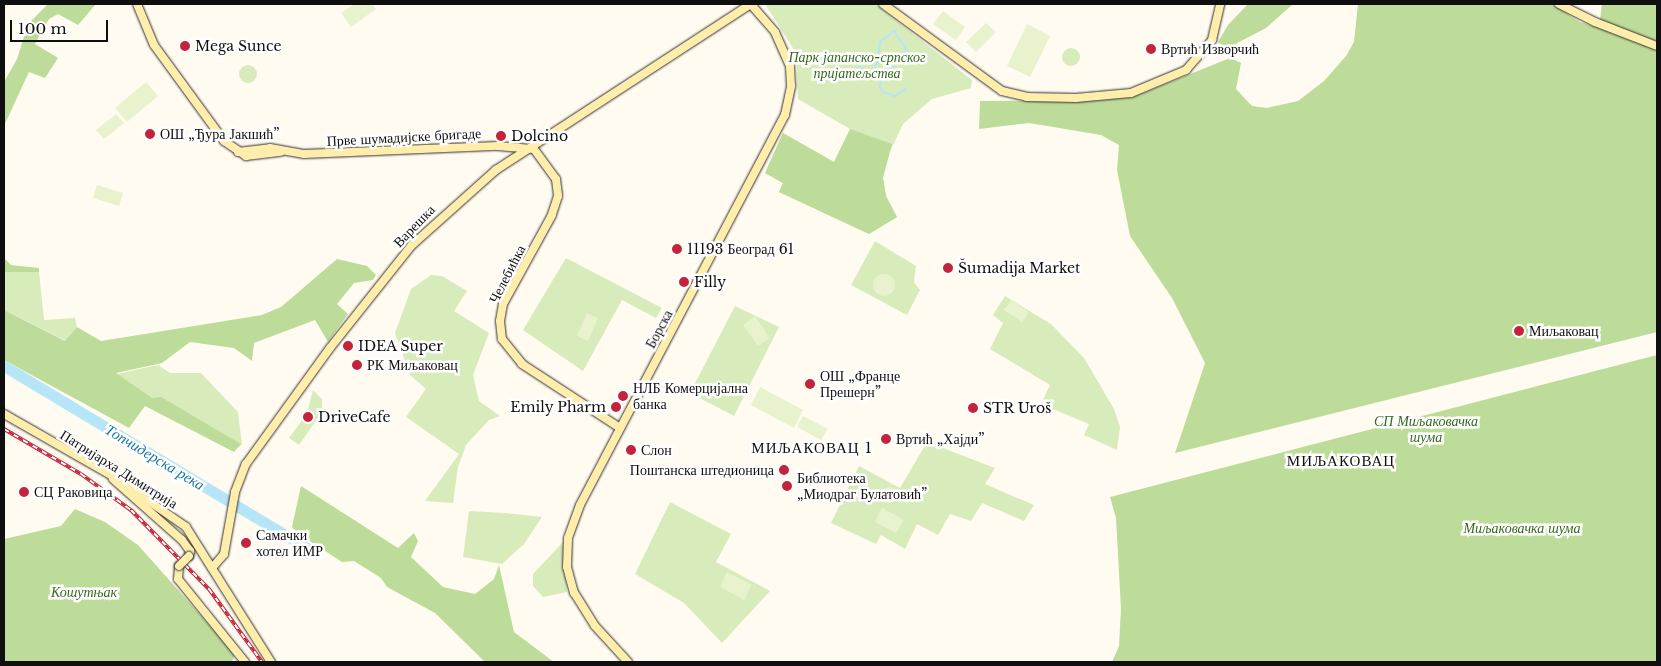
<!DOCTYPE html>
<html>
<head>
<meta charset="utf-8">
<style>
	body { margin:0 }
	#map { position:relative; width:1661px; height:666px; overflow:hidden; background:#fffbf1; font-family:"Libre Baskerville",serif }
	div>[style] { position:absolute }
	.green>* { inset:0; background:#d8ebba }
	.round { border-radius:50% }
	.forest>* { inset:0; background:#bedc99 }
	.pitch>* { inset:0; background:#e8f2cc }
	.stream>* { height:2px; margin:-1px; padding:0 1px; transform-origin:1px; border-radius:1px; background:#b5e5f7 }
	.river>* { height:11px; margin:-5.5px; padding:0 5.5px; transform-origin:5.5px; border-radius:5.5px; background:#b5e5f7 }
	.roads { filter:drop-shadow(0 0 1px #313131) drop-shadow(0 0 1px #313131) }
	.secondary>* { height:8px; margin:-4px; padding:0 4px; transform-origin:4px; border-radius:4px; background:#ffedac }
	.rail>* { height:4px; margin-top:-2px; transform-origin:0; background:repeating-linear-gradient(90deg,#fff 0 5.5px,#c3243c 0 11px); box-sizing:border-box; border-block:1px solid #c3243c }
	.bridges { filter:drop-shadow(0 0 1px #313131) drop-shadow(0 0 1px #313131) }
	.secondary-bridge>* { height:8px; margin:-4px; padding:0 4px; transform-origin:4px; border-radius:4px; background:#ffedac }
	.dots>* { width:14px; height:14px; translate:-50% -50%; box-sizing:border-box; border:2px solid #fff; border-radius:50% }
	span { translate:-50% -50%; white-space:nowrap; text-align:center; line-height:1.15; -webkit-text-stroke:5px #fff; paint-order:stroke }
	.poi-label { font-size:14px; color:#0f0f0f }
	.left { translate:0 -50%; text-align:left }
	.right { translate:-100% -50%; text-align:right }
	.park-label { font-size:14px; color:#35691d; font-style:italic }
	.street-label { font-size:14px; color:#0f0f0f }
	.neighbourhood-label { font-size:15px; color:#0f0f0f; letter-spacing:1px }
	.water-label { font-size:15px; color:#1575a4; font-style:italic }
	.frame { position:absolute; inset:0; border:5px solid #0f0f0f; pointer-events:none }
	.scale { position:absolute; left:10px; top:20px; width:98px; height:22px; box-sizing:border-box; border:2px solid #0f0f0f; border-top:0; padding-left:6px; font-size:15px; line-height:18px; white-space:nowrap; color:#0f0f0f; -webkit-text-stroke:4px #fff; paint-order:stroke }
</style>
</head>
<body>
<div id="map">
	<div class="green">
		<i style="clip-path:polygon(765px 4px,875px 4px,972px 80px,971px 88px,932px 99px,903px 124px,885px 162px,883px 178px,886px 196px,897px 217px,869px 234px,779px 192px,783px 183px,765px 173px,783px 133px,834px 162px,850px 129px,798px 99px,796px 53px)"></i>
		<i class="round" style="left:1062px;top:48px;width:18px;height:18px"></i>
		<i class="round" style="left:239px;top:65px;width:18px;height:18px"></i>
		<i style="clip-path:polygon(875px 241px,916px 266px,914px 282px,920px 290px,907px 315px,851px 285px)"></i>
		<i style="clip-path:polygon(566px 258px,662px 308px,656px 318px,622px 300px,583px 371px,523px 330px)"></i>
		<i style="clip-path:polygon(4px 272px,39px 272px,44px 320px,75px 318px,77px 327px,66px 341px,4px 310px)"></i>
		<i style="clip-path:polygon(431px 275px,442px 276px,467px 291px,454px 311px,489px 333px,473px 375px,479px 401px,500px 416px,489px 420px,466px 445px,458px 467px,453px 503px,425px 501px,459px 454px,406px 417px,426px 389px,410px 375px,395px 333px,411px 289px)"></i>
		<i style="clip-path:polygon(1005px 296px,1051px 324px,1084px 358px,1114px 409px,1120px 427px,1117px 450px,1084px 435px,1089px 424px,1041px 404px,1050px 385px,990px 349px,1003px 323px,993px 315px)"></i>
		<i style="clip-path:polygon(735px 306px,779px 327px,734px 416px,690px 393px)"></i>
		<i style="clip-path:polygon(158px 365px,170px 373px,201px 373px,238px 412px,242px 445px,237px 446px,149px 400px,112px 375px)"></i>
		<i style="clip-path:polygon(313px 390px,322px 399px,322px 412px,299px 445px,289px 438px,303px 419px,309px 423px,313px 417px,307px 413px)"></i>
		<i style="clip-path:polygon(927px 442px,995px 468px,985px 484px,1034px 505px,1024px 521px,982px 503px,971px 521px,950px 514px,938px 535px,917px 524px,905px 549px,881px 535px,876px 544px,831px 523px,859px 466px,900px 488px)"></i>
		<i style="clip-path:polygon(670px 502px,731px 534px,716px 562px,770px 591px,722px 643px,684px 603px,635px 574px)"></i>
		<i style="clip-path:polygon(469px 511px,505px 513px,542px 517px,524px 544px,502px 564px,463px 557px)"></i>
		<i style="clip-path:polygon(563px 542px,567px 592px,543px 597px,533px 586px,533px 574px)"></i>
	</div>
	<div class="forest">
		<i style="clip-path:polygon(48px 4px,96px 4px,78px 25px,58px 14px,49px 19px,35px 44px,58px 58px,45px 78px,29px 72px,4px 126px,4px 82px,17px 59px,28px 24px)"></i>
		<i style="clip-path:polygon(1248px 4px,1293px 4px,1266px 28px,1226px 49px,1218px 42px,1228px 25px)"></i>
		<i style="clip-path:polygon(1358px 4px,1552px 4px,1580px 22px,1599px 28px,1602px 4px,1657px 4px,1657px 332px,1175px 453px,1205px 363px,1172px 298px,1130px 236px,1117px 170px,1119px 145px,1101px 135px,1029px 123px,979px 129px,980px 101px,1103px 100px,1138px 95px,1230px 58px,1241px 63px,1236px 89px,1252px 106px,1267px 108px,1298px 101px,1324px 81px,1346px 56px,1354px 42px)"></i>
		<i style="clip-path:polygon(850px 129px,892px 144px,883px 178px,886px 196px,897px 217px,869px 234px,779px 192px,783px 183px,765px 173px,783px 133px,834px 162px)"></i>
		<i style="clip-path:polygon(4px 258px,11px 265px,39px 268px,39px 272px,4px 272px)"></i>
		<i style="clip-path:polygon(337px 259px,367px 266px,376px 275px,373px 280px,354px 283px,337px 304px,348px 314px,328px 342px,315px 320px,254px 343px,252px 361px,234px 348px,190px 342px,162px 363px,116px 373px,152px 398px,161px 397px,241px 444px,234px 452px,145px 406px,129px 428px,4px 360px,4px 310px,65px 341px,77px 327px,101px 341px,262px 315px,281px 307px)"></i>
		<i style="clip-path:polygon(1657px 355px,1657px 662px,1112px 662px,1119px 646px,1121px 609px,1116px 518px,1110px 497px)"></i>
		<i style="clip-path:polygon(301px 486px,398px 548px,414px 533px,418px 541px,411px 557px,443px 587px,475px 594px,494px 579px,499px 565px,514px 632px,554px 662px,485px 662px,435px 613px,387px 587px,381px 578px,354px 561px,342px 562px,299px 534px,292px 527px)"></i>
		<i style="clip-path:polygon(75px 509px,105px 522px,138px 545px,235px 654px,232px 662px,4px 662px,4px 539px,61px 526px)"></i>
	</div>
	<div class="pitch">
		<i style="clip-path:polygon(354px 4px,372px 4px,376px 9px,351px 27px,341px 13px)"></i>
		<i style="clip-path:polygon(943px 11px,965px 27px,956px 40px,933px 24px)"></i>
		<i style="clip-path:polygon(986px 23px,996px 32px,976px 52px,966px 42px)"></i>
		<i style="clip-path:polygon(1027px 24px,1050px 36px,1030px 77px,1007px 66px)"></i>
		<i style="clip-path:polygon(146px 82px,158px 96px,127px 122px,115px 108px)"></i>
		<i style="clip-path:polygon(116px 114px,124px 123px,104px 139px,96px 130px)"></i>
		<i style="clip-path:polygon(97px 185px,123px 193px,119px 206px,93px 198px)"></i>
		<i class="round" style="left:873px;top:274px;width:22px;height:22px"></i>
		<i style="clip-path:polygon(1011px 300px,1029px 312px,1022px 322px,1004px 310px)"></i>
		<i style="clip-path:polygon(587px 313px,598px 318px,588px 341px,577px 336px)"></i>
		<i style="clip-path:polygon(755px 316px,770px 338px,758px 346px,743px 325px)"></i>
		<i style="clip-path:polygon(760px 387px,803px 410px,794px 428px,751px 405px)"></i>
		<i style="clip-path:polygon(803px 416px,828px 429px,821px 440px,797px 427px)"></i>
		<i class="round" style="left:881px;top:487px;width:16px;height:16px"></i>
		<i style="clip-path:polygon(882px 508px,904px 520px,896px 533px,875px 522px)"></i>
		<i style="clip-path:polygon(727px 572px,752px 585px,744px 600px,720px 587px)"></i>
	</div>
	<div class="stream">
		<i style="left:854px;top:59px;width:16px;rotate:52deg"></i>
		<i style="left:864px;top:72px;width:8px"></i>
		<i style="left:872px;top:72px;width:12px;rotate:-59deg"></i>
		<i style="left:878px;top:62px;width:20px;rotate:-84deg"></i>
		<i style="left:880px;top:42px;width:18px;rotate:-38deg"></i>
		<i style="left:894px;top:31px;width:23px;rotate:56deg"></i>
		<i style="left:907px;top:50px;width:39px;rotate:132deg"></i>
		<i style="left:881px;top:79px;width:8px;rotate:97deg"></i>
		<i style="left:880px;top:87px;width:6px;rotate:59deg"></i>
		<i style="left:883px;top:92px;width:12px;rotate:20deg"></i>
		<i style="left:894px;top:96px;width:13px;rotate:-29deg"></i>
	</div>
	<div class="river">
		<i style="left:4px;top:366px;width:353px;rotate:31deg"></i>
	</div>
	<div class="roads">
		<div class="secondary">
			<i style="left:137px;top:4px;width:44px;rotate:67.5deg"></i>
			<i style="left:154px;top:45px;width:119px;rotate:53.9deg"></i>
			<i style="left:224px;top:141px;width:27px;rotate:34deg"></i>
			<i style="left:246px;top:156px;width:35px;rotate:-7deg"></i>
			<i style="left:883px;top:4px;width:147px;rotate:36.2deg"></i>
			<i style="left:1002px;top:91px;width:26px;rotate:13deg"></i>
			<i style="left:1027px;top:97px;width:49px;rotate:1.2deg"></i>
			<i style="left:1076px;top:98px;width:55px;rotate:-5.2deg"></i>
			<i style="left:1131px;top:93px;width:60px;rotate:-22.7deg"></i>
			<i style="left:1186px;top:70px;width:40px;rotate:-49deg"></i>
			<i style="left:1212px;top:40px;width:37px;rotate:-77deg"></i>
			<i style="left:1559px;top:4px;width:40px;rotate:26.6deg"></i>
			<i style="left:1595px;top:22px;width:66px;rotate:21.2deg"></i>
			<i style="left:238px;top:152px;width:32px;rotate:-7deg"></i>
			<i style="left:270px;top:148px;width:35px;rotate:10deg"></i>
			<i style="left:304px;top:154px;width:194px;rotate:-2.4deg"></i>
			<i style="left:498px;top:146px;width:36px;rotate:5deg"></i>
			<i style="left:534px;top:149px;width:37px;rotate:54deg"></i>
			<i style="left:556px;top:179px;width:17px;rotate:83deg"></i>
			<i style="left:558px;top:196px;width:20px;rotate:108deg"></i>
			<i style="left:552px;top:215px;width:102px;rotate:118.8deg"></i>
			<i style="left:503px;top:304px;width:17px;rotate:100deg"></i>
			<i style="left:500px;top:321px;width:18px;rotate:84deg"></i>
			<i style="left:502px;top:339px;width:32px;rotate:51deg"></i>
			<i style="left:522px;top:364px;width:117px;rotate:33.1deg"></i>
			<i style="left:4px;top:414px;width:123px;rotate:29.7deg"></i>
			<i style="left:111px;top:475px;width:91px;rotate:34.7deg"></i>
			<i style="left:186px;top:527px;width:160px;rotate:57.8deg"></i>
			<i style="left:113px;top:479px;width:92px;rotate:41.5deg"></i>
			<i style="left:182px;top:540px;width:14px;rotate:54deg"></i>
			<i style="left:190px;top:551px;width:5px;rotate:101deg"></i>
			<i style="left:179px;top:566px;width:13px;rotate:94deg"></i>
			<i style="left:178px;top:579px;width:107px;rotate:51.1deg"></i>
			<i style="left:212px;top:568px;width:18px;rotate:-49deg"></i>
			<i style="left:224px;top:554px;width:63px;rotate:-79.9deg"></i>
			<i style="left:235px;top:492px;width:30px;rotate:-69deg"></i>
			<i style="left:246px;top:464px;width:143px;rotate:-54.1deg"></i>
			<i style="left:330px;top:348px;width:132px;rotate:-51.5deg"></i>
			<i style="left:412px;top:245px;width:113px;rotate:-41.8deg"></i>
			<i style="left:496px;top:170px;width:304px;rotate:-33.1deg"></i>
			<i style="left:628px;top:662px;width:49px;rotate:-132.5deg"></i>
			<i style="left:595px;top:626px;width:39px;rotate:-122deg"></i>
			<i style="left:574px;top:593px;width:27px;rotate:-105deg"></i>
			<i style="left:567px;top:567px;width:29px;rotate:-88deg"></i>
			<i style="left:568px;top:538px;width:35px;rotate:-70deg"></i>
			<i style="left:580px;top:505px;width:441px;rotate:-62.3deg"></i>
			<i style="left:785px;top:115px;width:30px;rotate:-78deg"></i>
			<i style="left:791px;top:86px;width:20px;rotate:-93deg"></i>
			<i style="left:790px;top:66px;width:37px;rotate:-114deg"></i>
			<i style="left:775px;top:32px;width:37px;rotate:-131deg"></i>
		</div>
	</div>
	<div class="rail">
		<i style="left:4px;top:429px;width:89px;rotate:30.3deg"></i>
		<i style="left:81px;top:474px;width:62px;rotate:35.8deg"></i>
		<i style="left:131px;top:510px;width:111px;rotate:45.4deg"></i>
		<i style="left:209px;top:589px;width:90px;rotate:54deg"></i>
	</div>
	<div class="bridges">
		<div class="secondary-bridge">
			<i style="left:179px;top:566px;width:14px;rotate:-45deg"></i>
		</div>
	</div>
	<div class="dots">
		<i style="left:185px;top:46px;background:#c3243c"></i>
		<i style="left:1151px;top:49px;background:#c3243c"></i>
		<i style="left:150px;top:134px;background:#c3243c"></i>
		<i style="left:501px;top:136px;background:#c3243c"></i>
		<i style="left:677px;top:249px;background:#c3243c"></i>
		<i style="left:948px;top:268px;background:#c3243c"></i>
		<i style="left:684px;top:282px;background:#c3243c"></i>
		<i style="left:1519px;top:331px;background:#c3243c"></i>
		<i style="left:348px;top:346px;background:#c3243c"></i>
		<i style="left:357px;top:365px;background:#c3243c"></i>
		<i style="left:810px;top:384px;background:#c3243c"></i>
		<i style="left:623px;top:396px;background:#c3243c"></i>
		<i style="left:616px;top:407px;background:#c3243c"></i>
		<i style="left:973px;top:408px;background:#c3243c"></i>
		<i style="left:308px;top:417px;background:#c3243c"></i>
		<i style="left:886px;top:439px;background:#c3243c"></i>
		<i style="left:631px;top:450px;background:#c3243c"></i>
		<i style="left:784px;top:470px;background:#c3243c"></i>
		<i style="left:787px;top:486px;background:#c3243c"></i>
		<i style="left:24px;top:492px;background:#c3243c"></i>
		<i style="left:246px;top:543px;background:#c3243c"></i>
	</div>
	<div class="poi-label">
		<span class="left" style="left:195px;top:46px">Mega Sunce</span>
		<span class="left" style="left:1161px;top:49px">Вртић Изворчић</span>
		<span class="left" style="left:160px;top:134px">ОШ „Ђура Јакшић”</span>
		<span class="left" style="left:511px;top:136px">Dolcino</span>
		<span class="left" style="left:687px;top:249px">11193 Београд 61</span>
		<span class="left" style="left:958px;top:268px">Šumadija Market</span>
		<span class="left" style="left:694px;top:282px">Filly</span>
		<span class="left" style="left:1529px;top:331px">Миљаковац</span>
		<span class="left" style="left:358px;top:346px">IDEA Super</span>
		<span class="left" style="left:367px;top:365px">РК Миљаковац</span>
		<span class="left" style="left:820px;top:384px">ОШ „Франце<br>Прешерн”</span>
		<span class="left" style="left:633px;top:396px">НЛБ Комерцијална<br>банка</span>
		<span class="right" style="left:606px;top:407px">Emily Pharm</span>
		<span class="left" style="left:983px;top:408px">STR Uroš</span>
		<span class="left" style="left:318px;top:417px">DriveCafe</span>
		<span class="left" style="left:896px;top:439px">Вртић „Хајди”</span>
		<span class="left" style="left:641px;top:450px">Слон</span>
		<span class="right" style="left:774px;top:470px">Поштанска штедионица</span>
		<span class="left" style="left:797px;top:486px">Библиотека<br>„Миодраг Булатовић”</span>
		<span class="left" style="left:34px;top:492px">СЦ Раковица</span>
		<span class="left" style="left:256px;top:543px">Самачки<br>хотел ИМР</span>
	</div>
	<div class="park-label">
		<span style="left:857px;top:65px">Парк јапанско-српског<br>пријатељства</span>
		<span style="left:1426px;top:429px">СП Миљаковачка<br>шума</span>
		<span style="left:1522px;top:528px">Миљаковачка шума</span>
		<span style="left:84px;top:592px">Кошутњак</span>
	</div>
	<div class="street-label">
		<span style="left:404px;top:137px;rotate:-3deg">Прве шумадијске бригаде</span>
		<span style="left:414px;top:226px;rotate:-46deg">Варешка</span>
		<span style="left:507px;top:274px;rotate:-63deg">Челебићка</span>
		<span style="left:659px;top:329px;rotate:-62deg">Борска</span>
		<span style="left:119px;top:469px;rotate:32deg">Патријарха Димитрија</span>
	</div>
	<div class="neighbourhood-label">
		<span style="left:812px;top:448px">МИЉАКОВАЦ 1</span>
		<span style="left:1341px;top:461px">МИЉАКОВАЦ</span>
	</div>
	<div class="water-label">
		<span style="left:155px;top:457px;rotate:31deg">Топчидерска река</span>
	</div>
	<div class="frame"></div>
	<div class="scale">100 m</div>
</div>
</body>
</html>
